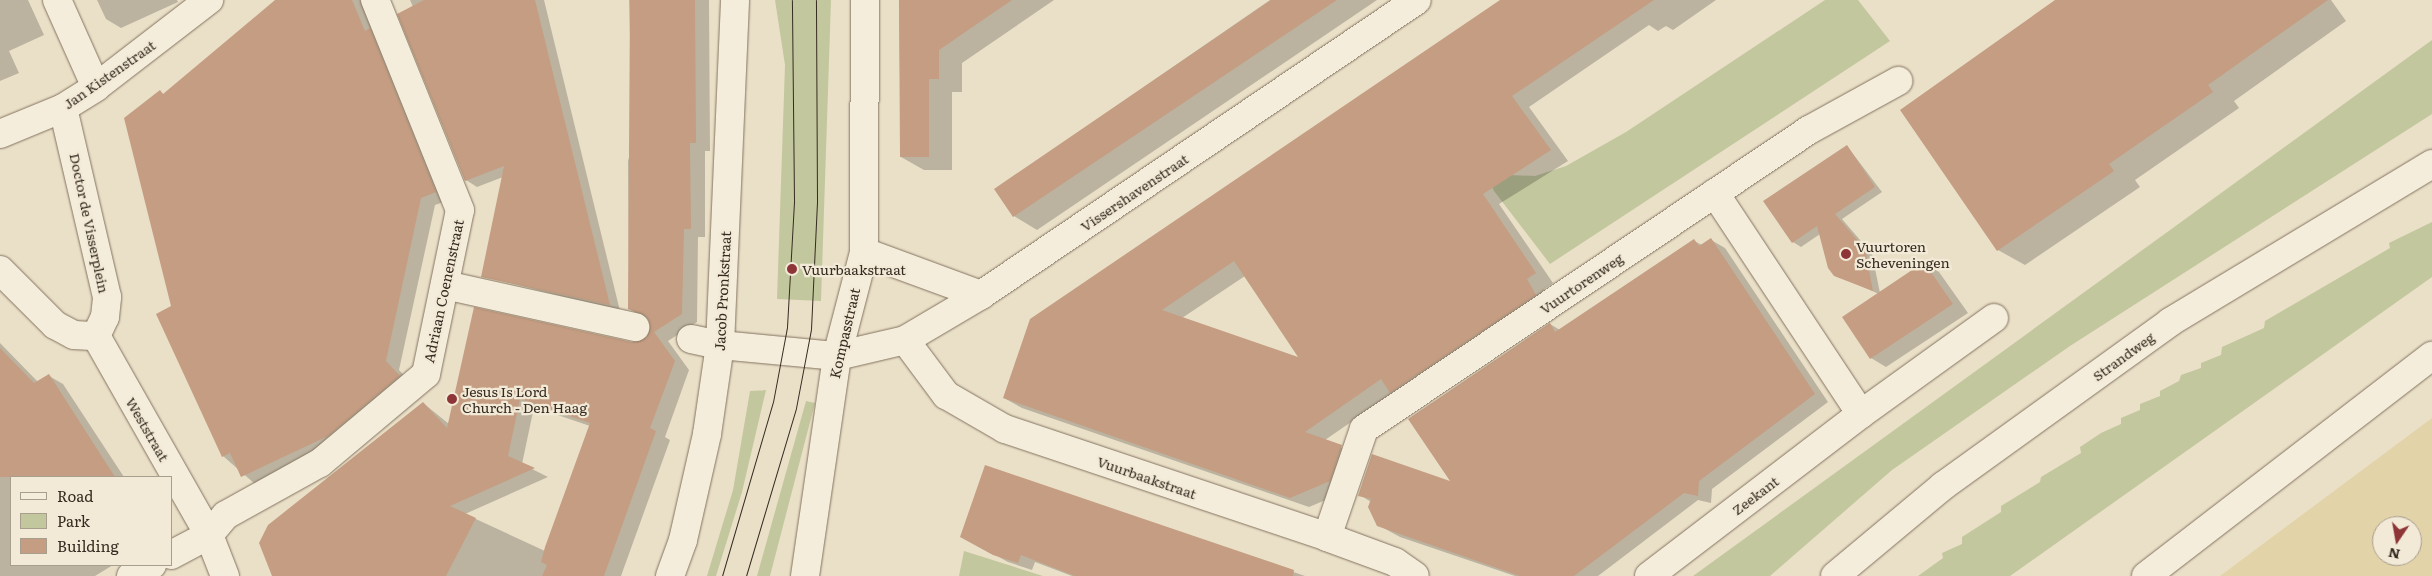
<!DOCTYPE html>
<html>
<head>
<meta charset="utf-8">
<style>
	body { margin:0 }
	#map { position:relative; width:2432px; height:576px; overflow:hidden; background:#eae0c8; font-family:Literata,serif }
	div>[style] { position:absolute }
	.green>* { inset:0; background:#c2c79d }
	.sand>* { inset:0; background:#e3d3a9 }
	.shadow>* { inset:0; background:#0003 }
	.building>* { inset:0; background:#c49d82 }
	.roads { filter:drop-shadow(0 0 1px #84735f) drop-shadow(0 0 1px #84735f) }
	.pedestrian>* { height:28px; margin:-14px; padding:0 14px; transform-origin:14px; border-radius:14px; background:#f5eddb }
	.minor>* { height:28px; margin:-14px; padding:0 14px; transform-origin:14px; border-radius:14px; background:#f5eddb }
	.tram>* { height:1px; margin:-0.5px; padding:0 0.5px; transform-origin:0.5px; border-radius:0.5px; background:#362b21 }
	.dots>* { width:14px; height:14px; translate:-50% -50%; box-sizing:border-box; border:2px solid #f2ead7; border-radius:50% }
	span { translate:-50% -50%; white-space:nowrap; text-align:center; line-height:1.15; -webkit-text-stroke:4.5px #f2ead7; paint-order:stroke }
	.street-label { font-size:14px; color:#362b21 }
	.poi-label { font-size:14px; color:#362b21 }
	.left { translate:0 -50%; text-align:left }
	.legend { position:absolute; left:10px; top:476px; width:162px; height:90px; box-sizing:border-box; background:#f2ead7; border:1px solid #a79e8e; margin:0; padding:6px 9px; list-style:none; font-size:15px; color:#362b21 }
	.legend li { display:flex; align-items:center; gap:10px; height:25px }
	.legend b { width:25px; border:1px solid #a79e8e }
	.north { position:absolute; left:2372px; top:516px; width:50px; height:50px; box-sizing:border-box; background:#f2ead7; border:1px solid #a79e8e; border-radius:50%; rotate:192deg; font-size:14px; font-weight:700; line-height:20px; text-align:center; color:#362b21 }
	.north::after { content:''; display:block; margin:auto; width:18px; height:22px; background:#8d3537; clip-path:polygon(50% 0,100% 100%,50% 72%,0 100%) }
</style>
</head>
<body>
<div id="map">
	<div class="green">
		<i style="clip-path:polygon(775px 0,831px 0,821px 301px,777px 299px,785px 65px)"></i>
		<i style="clip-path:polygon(1825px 0,1858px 0,1890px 41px,1550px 264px,1494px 191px,1487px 174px,1535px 176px,1566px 166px,1626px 132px)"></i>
		<i style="clip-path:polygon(2432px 40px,2432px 114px,2070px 346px,1892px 470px,1770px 576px,1693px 576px)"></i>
		<i style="clip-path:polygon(2432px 217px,2432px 277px,2010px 576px,1918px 576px,1943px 558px,1942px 553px,1962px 544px,1962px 537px,2001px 512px,2001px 506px,2040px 482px,2041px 477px,2081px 453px,2080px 447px,2101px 433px,2121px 424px,2121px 418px,2140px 410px,2140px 404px,2160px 396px,2160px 391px,2179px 381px,2181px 375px,2201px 368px,2201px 363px,2221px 355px,2222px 347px,2264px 328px,2265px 321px,2390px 248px,2389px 243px,2432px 222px)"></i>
		<i style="clip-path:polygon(766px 390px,742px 492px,716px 576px,707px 576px,733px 490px,750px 391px)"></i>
		<i style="clip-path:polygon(806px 401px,815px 403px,770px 576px,757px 576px)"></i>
		<i style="clip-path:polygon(964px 551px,1043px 576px,959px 576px)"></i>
	</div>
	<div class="sand">
		<i style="clip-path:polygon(evenodd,2432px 418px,2432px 576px,2220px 576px,2432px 418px,2382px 526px,2412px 526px,2412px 556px,2382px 556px,2382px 526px)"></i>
	</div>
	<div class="shadow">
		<i style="clip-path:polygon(0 0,28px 0,44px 35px,9px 51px,19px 73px,0 81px)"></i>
		<i style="clip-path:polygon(97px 0,177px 0,178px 2px,121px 28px,106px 19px)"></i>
		<i style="clip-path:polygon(280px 0,360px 0,377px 23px,449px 200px,435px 205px,399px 370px,412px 384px,342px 443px,255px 484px,223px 456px,173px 307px,160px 92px,165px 95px)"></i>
		<i style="clip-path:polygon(410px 0,544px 0,620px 311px,482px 276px,503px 177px,477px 187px,466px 180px,467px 133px)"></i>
		<i style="clip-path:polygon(evenodd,629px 0,709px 0,710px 151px,705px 151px,705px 237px,698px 237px,697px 322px,668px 341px,689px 370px,665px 437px,670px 440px,621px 576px,274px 576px,423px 403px,449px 424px,641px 343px,651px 331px,648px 319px,629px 309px,628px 161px,633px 142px,629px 0,534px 407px,590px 426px,545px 551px,465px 514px,548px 477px,522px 464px,534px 407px)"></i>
		<i style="clip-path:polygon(899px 0,1054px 0,962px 63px,962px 92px,952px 92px,952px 170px,924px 170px,901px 157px)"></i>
		<i style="clip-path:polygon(1270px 0,1377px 0,1037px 230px,1014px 216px,996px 189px)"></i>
		<i style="clip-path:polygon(evenodd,1502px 0,1716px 0,1673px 30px,1666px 26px,1658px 31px,1649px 25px,1529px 107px,1568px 161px,1499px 204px,1553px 283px,1544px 289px,1553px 305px,1408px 402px,1393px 393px,1325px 440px,1359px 456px,1347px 491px,1309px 507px,1022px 408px,1004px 398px,1502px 0,1245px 276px,1302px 360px,1182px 318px,1245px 276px)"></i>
		<i style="clip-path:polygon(2061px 0,2331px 0,2346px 21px,2234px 101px,2239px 108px,2135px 180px,2140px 187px,2025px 265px,1998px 250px)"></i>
		<i style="clip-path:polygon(1847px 146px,1882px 192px,1842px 219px,1872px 254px,1880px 293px,1924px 263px,1939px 272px,1968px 313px,1886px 367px,1871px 358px,1879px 294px,1835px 275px,1820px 234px,1801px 247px,1793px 242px)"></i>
		<i style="clip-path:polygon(1711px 240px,1725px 248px,1828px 402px,1712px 489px,1711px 503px,1698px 500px,1598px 576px,1515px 576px,1400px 537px,1378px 525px,1371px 502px,1360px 495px,1453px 483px,1550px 324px,1560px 330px,1694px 241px,1702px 245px)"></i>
		<i style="clip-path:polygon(0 343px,38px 382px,49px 376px,63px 384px,124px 477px,11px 477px,11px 565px,113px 565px,95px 576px,0 576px)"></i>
		<i style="clip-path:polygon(986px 466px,1305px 576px,1072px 576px,1035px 562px,1032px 570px,1008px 562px,975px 544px)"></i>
	</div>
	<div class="building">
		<i style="clip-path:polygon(275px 0,352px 0,365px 31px,370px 28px,436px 192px,421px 198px,386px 361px,400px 376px,328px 436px,241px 477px,230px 453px,222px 457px,156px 314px,171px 306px,124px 118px,160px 90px,163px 94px)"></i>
		<i style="clip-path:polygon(424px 0,535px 0,610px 305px,481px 277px,504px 166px,465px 181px,397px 14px)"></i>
		<i style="clip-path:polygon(630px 0,695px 0,696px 143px,690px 143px,691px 229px,684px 229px,682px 314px,654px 332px,675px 361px,650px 428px,656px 431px,604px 576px,542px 576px,547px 565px,541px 562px,545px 547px,590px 423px,520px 399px,508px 456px,535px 468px,450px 506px,476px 518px,446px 576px,272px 576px,259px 543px,268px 525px,423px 402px,447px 428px,474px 307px,632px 342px,647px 337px,650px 323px,646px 316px,628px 309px)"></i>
		<i style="clip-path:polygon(899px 0,1012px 0,939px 50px,939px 79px,929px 79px,929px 157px,900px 157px)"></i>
		<i style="clip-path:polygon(1271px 0,1337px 0,1013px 217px,994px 189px)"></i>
		<i style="clip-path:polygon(evenodd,1500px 0,1654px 0,1512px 96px,1551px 150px,1483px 194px,1536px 273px,1527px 279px,1536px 295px,1390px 393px,1381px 379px,1305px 432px,1342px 445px,1330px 481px,1290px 498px,1003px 398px,1030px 319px,1500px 0,1234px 261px,1298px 357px,1162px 310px,1234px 261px)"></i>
		<i style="clip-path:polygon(2055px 0,2328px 0,2208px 85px,2213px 92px,2109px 164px,2114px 171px,1997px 251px,1900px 110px)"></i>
		<i style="clip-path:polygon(1847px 145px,1875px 187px,1835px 214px,1865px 249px,1873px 291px,1834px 276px,1828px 268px,1817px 226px,1792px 243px,1763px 201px)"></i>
		<i style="clip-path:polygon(1711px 238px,1815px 394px,1699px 481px,1698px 496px,1684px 493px,1574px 576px,1520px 576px,1377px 526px,1368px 507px,1371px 499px,1358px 496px,1372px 454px,1450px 481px,1408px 419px,1550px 323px,1555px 332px,1694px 239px,1699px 246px)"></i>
		<i style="clip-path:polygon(1924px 262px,1953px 304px,1870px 359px,1842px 317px)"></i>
		<i style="clip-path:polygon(0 348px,34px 383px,49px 374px,115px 477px,0 477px)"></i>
		<i style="clip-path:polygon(985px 465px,1294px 570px,1293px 576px,1075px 576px,1021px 555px,1018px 563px,993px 555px,960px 537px)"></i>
	</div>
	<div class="roads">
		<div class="pedestrian">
			<i style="left:445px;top:285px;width:195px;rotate:12.5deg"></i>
			<i style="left:691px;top:339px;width:30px;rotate:12deg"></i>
			<i style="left:2146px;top:576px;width:361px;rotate:-37.6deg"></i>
		</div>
		<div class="minor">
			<i style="left:57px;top:0;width:95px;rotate:65.9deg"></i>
			<i style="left:0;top:134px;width:68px;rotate:-22.4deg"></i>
			<i style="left:63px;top:108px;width:39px;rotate:-32deg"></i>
			<i style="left:96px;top:87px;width:143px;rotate:-37.6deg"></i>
			<i style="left:864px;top:252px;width:125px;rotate:20.2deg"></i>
			<i style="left:0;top:270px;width:78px;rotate:45deg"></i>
			<i style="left:55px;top:325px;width:21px;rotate:28deg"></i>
			<i style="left:74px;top:335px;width:22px;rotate:3deg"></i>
			<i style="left:96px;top:336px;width:21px;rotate:-65deg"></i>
			<i style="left:105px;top:317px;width:20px;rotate:-84deg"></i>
			<i style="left:107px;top:297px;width:194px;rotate:-103.1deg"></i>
			<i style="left:96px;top:336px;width:229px;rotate:60.4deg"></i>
			<i style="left:209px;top:535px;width:44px;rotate:68.7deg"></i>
			<i style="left:905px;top:340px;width:69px;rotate:53.3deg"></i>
			<i style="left:946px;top:395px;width:68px;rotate:30deg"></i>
			<i style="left:1005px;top:429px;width:340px;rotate:18.5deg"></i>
			<i style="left:1327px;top:537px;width:72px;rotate:20.2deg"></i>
			<i style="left:1395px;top:562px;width:24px;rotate:35deg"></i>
			<i style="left:720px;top:345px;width:118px;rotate:5.4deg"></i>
			<i style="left:837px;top:356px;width:70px;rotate:-13.2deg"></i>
			<i style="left:905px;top:340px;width:88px;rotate:-30.6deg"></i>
			<i style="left:981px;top:295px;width:526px;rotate:-34.08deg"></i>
			<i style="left:1861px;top:414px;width:164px;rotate:-35.8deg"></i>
			<i style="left:1327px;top:537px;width:114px;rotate:-71.1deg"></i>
			<i style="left:1364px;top:429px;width:536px;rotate:-33.9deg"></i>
			<i style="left:1809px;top:130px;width:102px;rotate:-28.8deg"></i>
			<i style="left:171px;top:555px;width:43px;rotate:-27.8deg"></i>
			<i style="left:209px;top:535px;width:26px;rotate:-50deg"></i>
			<i style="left:226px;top:515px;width:107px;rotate:-29deg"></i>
			<i style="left:320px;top:463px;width:138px;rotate:-40deg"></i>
			<i style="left:426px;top:374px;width:167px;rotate:-78.3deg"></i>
			<i style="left:460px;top:210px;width:227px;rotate:-112deg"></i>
			<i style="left:131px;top:576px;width:24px;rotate:-28deg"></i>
			<i style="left:670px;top:576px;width:38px;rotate:-70deg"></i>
			<i style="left:683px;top:540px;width:109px;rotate:-77.2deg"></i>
			<i style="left:707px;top:434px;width:90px;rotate:-81.7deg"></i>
			<i style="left:720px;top:345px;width:345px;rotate:-87.5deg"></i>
			<i style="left:805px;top:576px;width:222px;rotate:-81.7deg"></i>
			<i style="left:837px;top:356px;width:107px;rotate:-75.4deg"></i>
			<i style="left:864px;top:252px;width:252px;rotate:-89.8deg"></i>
			<i style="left:1649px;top:576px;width:267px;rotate:-37.4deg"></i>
			<i style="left:1861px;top:414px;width:265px;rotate:-123.5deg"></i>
			<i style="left:1835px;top:576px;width:141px;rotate:-39.8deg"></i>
			<i style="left:1943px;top:486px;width:280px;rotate:-35.8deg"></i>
			<i style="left:2170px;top:322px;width:306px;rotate:-31.1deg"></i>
		</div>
	</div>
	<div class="tram">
		<i style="left:722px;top:576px;width:181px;rotate:-73.7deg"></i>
		<i style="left:773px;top:402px;width:76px;rotate:-79.4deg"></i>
		<i style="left:787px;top:327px;width:127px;rotate:-86.8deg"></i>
		<i style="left:794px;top:200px;width:200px;rotate:-90.6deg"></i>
		<i style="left:746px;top:576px;width:175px;rotate:-73.4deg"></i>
		<i style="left:796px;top:408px;width:80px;rotate:-79.2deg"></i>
		<i style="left:811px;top:329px;width:129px;rotate:-87.3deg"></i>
		<i style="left:817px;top:200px;width:200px;rotate:-90.3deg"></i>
	</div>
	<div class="dots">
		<i style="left:1846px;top:254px;background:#8d3537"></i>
		<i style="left:792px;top:269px;background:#8d3537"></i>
		<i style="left:452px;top:399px;background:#8d3537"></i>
	</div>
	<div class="street-label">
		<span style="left:109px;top:74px;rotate:-35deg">Jan Kistenstraat</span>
		<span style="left:1134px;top:192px;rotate:-34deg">Vissershavenstraat</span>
		<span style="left:90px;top:223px;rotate:78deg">Doctor de Visserplein</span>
		<span style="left:1581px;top:283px;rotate:-34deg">Vuurtorenweg</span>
		<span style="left:443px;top:291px;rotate:-78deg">Adriaan Coenenstraat</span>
		<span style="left:722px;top:291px;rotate:-87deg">Jacob Pronkstraat</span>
		<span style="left:844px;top:333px;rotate:-77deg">Kompasstraat</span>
		<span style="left:2123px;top:356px;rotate:-36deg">Strandweg</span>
		<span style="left:148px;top:429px;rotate:60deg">Weststraat</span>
		<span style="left:1147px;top:477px;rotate:19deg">Vuurbaakstraat</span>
		<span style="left:1755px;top:495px;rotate:-37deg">Zeekant</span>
	</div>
	<div class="poi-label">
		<span class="left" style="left:1856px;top:254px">Vuurtoren<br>Scheveningen</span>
		<span class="left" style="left:802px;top:269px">Vuurbaakstraat</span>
		<span class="left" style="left:462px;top:399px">Jesus Is Lord<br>Church - Den Haag</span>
	</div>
	<ul class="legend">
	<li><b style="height:6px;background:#f5eddb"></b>Road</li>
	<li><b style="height:14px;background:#c2c79d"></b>Park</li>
	<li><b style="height:14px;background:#c49d82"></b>Building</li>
	</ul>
	<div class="north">N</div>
</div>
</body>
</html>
